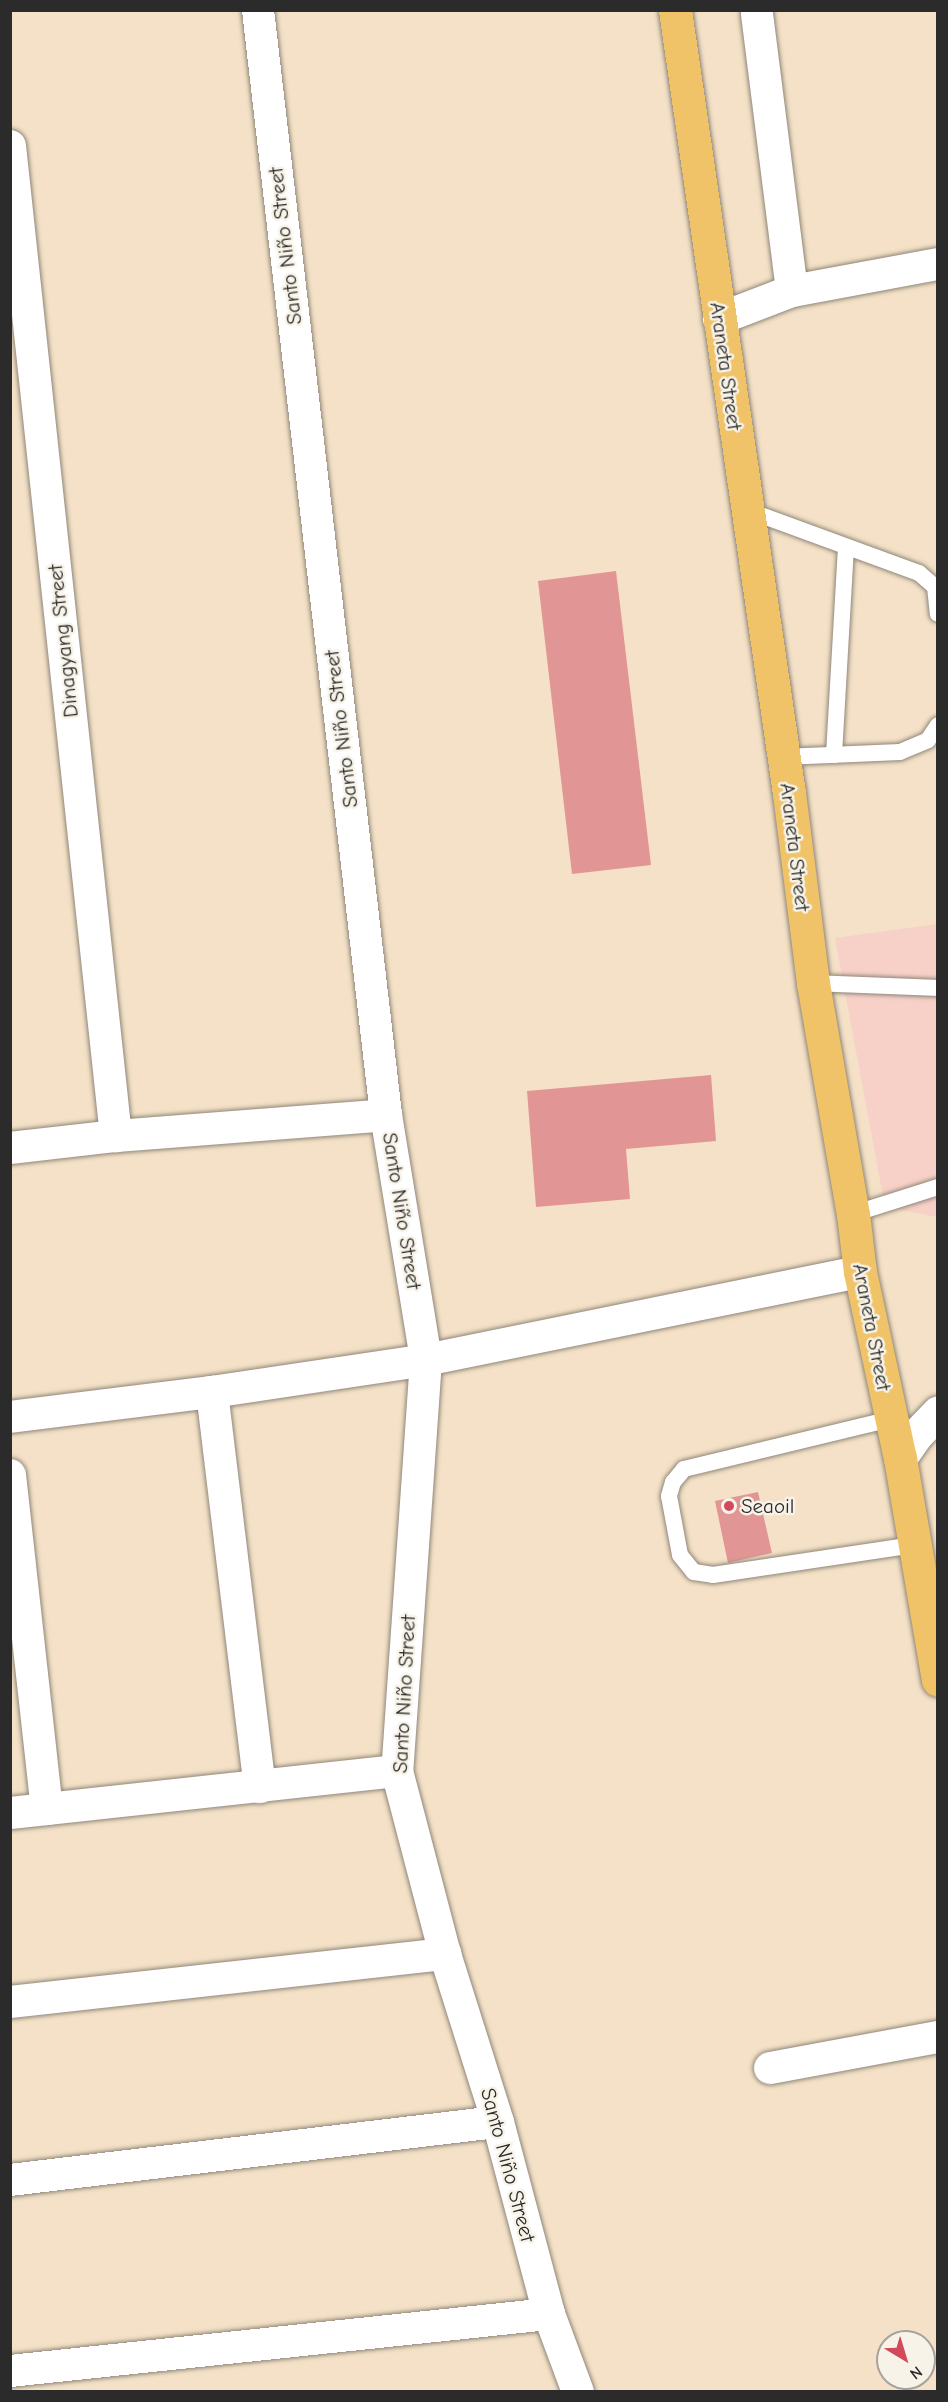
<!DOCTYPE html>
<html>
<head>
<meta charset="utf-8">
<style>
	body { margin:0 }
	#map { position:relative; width:948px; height:2402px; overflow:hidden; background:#f4e1c7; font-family:"Comic Neue",sans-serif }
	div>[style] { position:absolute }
	.built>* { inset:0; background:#f7d1c8 }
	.building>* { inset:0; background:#e19695 }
	.roads { filter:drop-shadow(0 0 2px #908679) drop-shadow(0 0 2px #908679) }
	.service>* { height:16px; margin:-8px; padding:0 8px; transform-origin:8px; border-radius:8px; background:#fff }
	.minor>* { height:32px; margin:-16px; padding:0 16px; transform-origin:16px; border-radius:16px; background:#fff }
	.tertiary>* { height:33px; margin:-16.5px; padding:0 16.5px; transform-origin:16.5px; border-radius:16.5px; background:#fff }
	.trunk>* { height:33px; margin:-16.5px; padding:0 16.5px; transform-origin:16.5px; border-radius:16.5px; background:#f1c369 }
	.dots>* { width:16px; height:16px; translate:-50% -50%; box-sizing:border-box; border:3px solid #f7f3e8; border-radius:50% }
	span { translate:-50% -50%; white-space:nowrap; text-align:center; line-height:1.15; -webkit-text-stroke:5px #f7f3e8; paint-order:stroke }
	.street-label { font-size:21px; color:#2b2b2b }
	.poi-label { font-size:21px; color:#2b2b2b }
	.left { translate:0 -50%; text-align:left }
	.frame { position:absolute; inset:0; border:12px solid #2b2b2b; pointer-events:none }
	.north { position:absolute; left:876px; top:2330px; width:60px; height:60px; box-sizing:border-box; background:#f7f3e8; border:2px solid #a5a39c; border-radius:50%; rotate:142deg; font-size:16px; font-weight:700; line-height:24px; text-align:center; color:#2b2b2b }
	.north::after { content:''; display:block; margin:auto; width:21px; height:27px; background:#d1495b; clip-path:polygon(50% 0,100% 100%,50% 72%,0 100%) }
</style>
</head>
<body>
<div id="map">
	<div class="built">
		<i style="clip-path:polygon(937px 924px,937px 1217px,885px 1207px,835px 938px)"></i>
	</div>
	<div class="building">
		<i style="clip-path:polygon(616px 571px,651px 865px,572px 874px,538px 581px)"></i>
		<i style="clip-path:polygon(711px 1075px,716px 1141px,626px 1149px,630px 1199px,536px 1207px,527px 1091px)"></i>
		<i style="clip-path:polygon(758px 1492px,772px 1553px,728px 1563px,715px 1501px)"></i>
	</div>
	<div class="roads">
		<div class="service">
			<i style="left:747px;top:510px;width:183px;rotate:20.1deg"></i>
			<i style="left:919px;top:573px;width:21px;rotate:41deg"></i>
			<i style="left:935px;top:587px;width:27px;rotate:84deg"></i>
			<i style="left:834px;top:755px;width:208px;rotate:-86.7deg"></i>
			<i style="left:783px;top:757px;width:117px;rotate:-2.4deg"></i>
			<i style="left:900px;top:752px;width:30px;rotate:-23deg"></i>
			<i style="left:928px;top:740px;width:18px;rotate:-56deg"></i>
			<i style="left:813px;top:983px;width:125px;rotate:2.3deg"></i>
			<i style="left:853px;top:1214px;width:89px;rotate:-17.6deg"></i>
			<i style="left:891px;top:1419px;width:213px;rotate:166.4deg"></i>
			<i style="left:684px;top:1469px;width:17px;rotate:130deg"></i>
			<i style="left:673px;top:1482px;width:15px;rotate:106deg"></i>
			<i style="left:669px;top:1496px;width:60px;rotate:79.4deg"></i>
			<i style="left:680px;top:1555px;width:22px;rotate:51deg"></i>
			<i style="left:694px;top:1572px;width:19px;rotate:9deg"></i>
			<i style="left:713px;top:1575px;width:203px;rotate:-8.5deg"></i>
		</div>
		<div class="minor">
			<i style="left:258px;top:10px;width:1112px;rotate:83.39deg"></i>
			<i style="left:386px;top:1115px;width:248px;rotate:80.7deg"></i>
			<i style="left:426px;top:1360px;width:412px;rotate:94deg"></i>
			<i style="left:397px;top:1771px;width:189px;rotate:75.3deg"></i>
			<i style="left:445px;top:1954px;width:176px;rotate:72.5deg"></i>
			<i style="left:498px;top:2122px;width:199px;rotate:75.1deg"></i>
			<i style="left:549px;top:2314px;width:83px;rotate:69.6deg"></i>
			<i style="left:757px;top:14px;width:279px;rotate:82.8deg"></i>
			<i style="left:10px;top:146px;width:996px;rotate:83.89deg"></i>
			<i style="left:719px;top:319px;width:78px;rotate:-21deg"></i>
			<i style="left:792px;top:291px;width:148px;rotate:-10.5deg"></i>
			<i style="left:10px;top:1148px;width:107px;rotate:-6.5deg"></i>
			<i style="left:116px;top:1136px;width:271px;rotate:-4.4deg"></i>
			<i style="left:212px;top:1392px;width:398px;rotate:83.1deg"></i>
			<i style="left:10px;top:1417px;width:204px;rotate:-7.1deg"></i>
			<i style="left:212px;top:1392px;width:216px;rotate:-8.5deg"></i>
			<i style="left:426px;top:1360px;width:443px;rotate:-11.5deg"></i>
			<i style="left:10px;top:1475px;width:336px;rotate:83.7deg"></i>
			<i style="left:10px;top:1813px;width:389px;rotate:-6.2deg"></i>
			<i style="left:10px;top:2002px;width:438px;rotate:-6.3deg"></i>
			<i style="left:770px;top:2068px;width:171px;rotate:-10.5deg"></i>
			<i style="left:10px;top:2180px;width:491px;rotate:-6.8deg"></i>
			<i style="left:10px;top:2371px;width:542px;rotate:-6.04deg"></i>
		</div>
		<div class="tertiary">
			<i style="left:900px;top:1458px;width:29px;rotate:-55deg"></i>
			<i style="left:917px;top:1434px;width:30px;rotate:-46deg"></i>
		</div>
		<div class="trunk">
			<i style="left:675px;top:10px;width:791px;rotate:81.72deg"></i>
			<i style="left:789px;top:793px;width:192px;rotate:82.8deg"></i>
			<i style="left:813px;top:983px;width:234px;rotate:80.2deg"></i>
			<i style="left:853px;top:1214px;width:58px;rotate:83.1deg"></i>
			<i style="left:860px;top:1272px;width:190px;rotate:77.9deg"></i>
			<i style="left:900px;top:1458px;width:225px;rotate:80.3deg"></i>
		</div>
	</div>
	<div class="dots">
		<i style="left:729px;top:1506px;background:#d1495b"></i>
	</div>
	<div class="street-label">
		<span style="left:285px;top:246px;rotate:-97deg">Santo Niño Street</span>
		<span style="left:726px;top:366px;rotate:82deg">Araneta Street</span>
		<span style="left:63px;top:641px;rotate:-96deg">Dinagyang Street</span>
		<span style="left:341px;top:729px;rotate:-97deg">Santo Niño Street</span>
		<span style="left:795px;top:847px;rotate:83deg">Araneta Street</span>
		<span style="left:402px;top:1211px;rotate:81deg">Santo Niño Street</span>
		<span style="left:872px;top:1327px;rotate:79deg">Araneta Street</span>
		<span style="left:404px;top:1694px;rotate:-87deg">Santo Niño Street</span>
		<span style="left:508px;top:2165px;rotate:75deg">Santo Niño Street</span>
	</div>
	<div class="poi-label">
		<span class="left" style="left:741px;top:1506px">Seaoil</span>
	</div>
	<div class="frame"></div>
	<div class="north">N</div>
</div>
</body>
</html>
